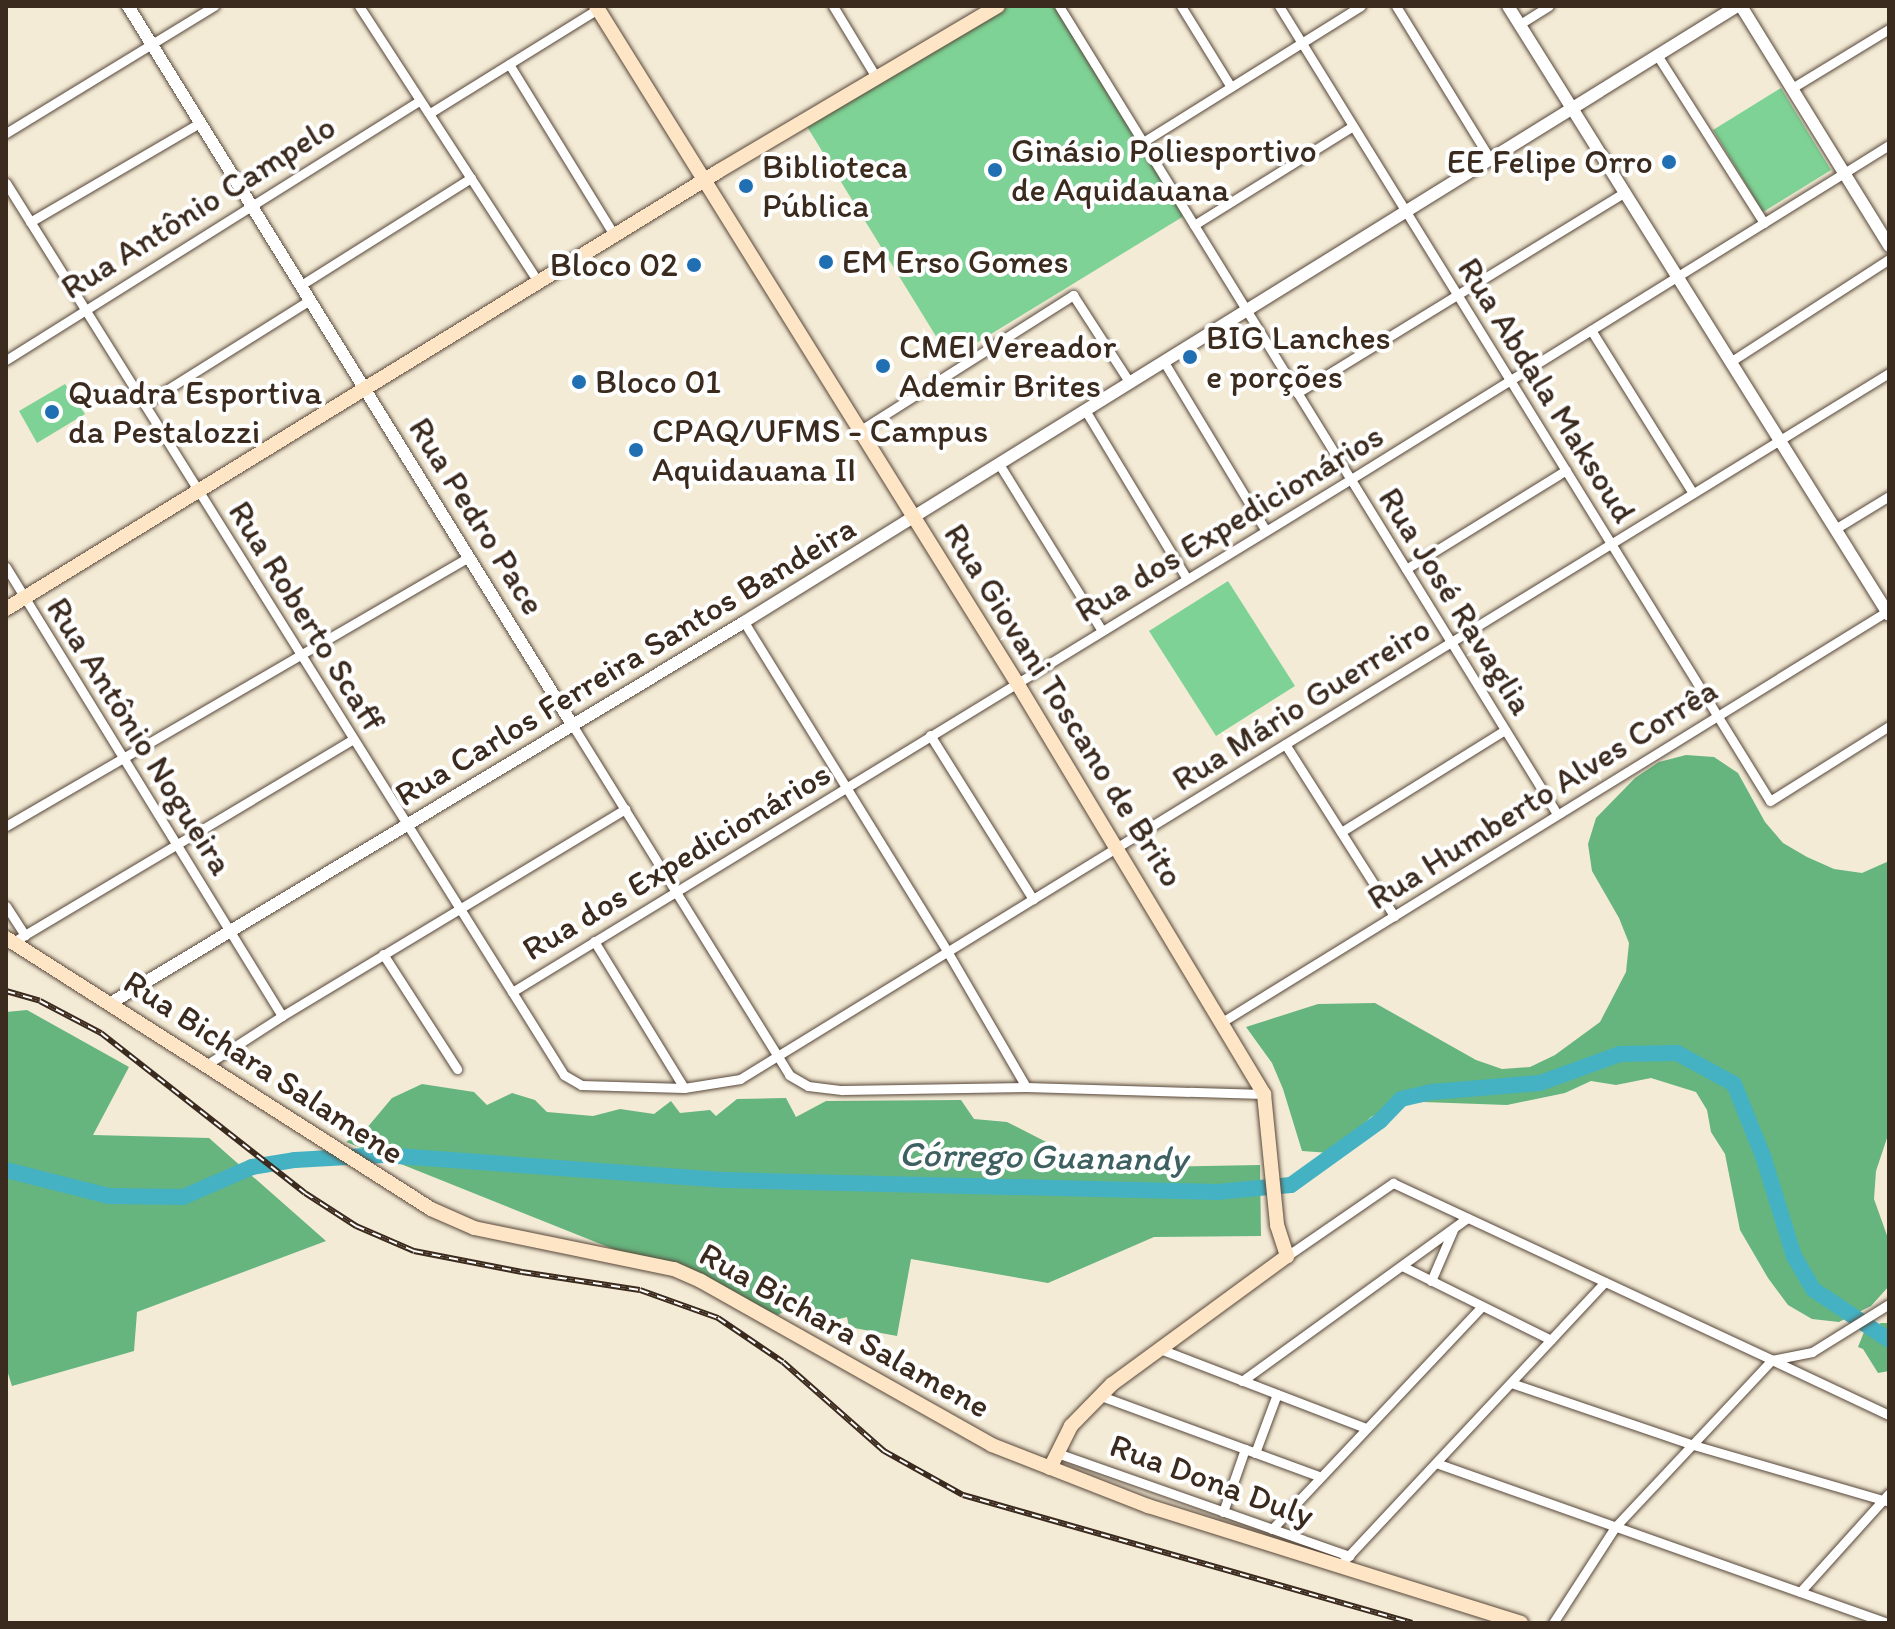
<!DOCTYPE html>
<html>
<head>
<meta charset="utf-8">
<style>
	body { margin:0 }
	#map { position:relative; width:1895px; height:1629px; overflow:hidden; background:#f4ebd6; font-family:Itim,sans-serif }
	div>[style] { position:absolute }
	.green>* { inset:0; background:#7ed295 }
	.forest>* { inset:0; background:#66b47e }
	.river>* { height:16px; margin:-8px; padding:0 8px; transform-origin:8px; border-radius:8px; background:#45b2c3 }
	.roads { filter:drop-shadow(0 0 2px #57473a) drop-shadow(0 0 2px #57473a) }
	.minor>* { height:9px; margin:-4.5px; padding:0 4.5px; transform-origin:4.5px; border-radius:4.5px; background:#fff }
	.tertiary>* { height:12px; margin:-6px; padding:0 6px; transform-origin:6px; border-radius:6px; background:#fff }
	.secondary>* { height:14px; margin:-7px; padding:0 7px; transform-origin:7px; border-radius:7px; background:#fde5c5 }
	.rail>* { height:6px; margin-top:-3px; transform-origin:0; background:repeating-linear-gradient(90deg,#fff 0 9px,#3b2a1e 0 18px); box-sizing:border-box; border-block:2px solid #3b2a1e }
	.dots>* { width:22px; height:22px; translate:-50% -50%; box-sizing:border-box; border:4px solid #fff; border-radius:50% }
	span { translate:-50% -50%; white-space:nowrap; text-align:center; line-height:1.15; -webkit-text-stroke:8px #fff; paint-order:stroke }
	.poi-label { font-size:34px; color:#3b2a1e }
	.left { translate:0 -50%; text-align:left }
	.right { translate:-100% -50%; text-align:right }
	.street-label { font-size:34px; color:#3b2a1e }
	.water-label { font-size:36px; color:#3f6060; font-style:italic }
	.frame { position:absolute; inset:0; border:8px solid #3b2a1e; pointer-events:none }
</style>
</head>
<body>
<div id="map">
	<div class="green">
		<i style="clip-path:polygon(1001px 6px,1059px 6px,1184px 216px,950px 359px,806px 125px)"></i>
		<i style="clip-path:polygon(1781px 88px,1831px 170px,1763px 212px,1713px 130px)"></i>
		<i style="clip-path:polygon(65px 384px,85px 414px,37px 443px,19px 411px)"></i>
		<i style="clip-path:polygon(1228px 581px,1295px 686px,1216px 736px,1149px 631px)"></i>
	</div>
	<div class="forest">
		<i style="clip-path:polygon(1686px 755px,1714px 757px,1738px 773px,1765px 822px,1783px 843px,1807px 857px,1834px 869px,1862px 873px,1889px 861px,1889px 1132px,1876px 1171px,1874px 1199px,1889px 1241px,1889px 1286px,1871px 1306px,1839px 1322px,1812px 1319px,1788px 1305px,1768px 1278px,1740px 1230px,1725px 1154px,1711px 1132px,1707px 1110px,1696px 1092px,1651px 1078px,1616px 1085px,1591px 1081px,1565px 1093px,1507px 1105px,1423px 1102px,1396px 1105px,1371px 1117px,1330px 1153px,1302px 1151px,1283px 1089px,1272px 1063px,1246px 1027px,1318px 1004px,1375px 1003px,1476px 1060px,1502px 1069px,1530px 1067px,1555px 1055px,1600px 1022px,1626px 972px,1629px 943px,1619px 918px,1592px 871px,1588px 844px,1596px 818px,1635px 778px,1659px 762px)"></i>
		<i style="clip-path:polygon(27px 1010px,129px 1067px,93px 1135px,209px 1138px,326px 1241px,137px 1312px,134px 1351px,12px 1386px,6px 1367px,6px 1012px)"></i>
		<i style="clip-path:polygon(422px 1084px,474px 1092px,487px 1105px,512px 1093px,535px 1100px,547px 1112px,593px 1116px,620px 1109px,654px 1114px,671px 1101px,680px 1113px,710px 1110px,716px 1116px,737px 1099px,786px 1098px,796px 1117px,826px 1101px,961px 1100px,974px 1119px,1007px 1122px,1097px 1168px,1260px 1165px,1261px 1236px,1154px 1237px,1048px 1283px,911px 1259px,897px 1336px,849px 1327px,847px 1317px,827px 1322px,788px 1309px,778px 1315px,346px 1142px,366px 1129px,392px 1098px)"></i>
		<i style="clip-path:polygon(1881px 1323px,1889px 1323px,1889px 1371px,1878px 1373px,1863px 1349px,1858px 1347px,1864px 1332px)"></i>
	</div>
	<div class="river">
		<i style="left:6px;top:1170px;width:106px;rotate:14.2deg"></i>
		<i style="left:109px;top:1196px;width:74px;rotate:0.8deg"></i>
		<i style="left:183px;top:1197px;width:75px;rotate:-23.5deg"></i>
		<i style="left:252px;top:1167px;width:44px;rotate:-9.2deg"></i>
		<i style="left:295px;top:1160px;width:88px;rotate:-3.3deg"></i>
		<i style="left:383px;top:1155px;width:343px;rotate:4.2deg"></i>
		<i style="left:725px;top:1180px;width:492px;rotate:1.4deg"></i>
		<i style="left:1217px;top:1192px;width:74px;rotate:-5.4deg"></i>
		<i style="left:1291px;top:1185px;width:110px;rotate:-35.7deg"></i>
		<i style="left:1380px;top:1121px;width:30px;rotate:-46deg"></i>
		<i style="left:1401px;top:1099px;width:32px;rotate:-13deg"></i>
		<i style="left:1432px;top:1092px;width:108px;rotate:-4.8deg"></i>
		<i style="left:1540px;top:1083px;width:85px;rotate:-19.9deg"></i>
		<i style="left:1620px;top:1054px;width:57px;rotate:-1deg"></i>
		<i style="left:1677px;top:1053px;width:65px;rotate:28.5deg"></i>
		<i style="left:1734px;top:1084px;width:78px;rotate:68.1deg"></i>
		<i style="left:1763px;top:1156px;width:105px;rotate:72.8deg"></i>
		<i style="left:1794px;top:1256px;width:39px;rotate:60deg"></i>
		<i style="left:1814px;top:1290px;width:90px;rotate:33.7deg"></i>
	</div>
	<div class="roads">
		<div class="minor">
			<i style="left:359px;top:6px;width:330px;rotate:57deg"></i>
			<i style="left:833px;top:6px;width:83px;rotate:58.8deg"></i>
			<i style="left:1059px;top:6px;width:949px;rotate:58.35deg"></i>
			<i style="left:1181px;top:6px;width:95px;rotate:58.3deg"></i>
			<i style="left:1279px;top:6px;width:934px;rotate:58.3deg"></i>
			<i style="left:1770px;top:801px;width:141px;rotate:-32.2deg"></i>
			<i style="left:1396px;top:6px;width:180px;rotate:58.4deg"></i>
			<i style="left:1520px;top:24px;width:34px;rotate:-32deg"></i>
			<i style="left:1657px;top:55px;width:199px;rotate:57.5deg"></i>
			<i style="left:509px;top:64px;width:202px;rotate:58.4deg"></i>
			<i style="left:1792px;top:88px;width:114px;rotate:-31.3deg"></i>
			<i style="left:430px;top:113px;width:198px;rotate:-31.8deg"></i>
			<i style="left:6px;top:133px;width:244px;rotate:-31.4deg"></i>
			<i style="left:1143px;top:142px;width:257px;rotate:-32deg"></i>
			<i style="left:6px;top:183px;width:1052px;rotate:57.97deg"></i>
			<i style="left:564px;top:1075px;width:20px;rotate:30deg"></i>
			<i style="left:581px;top:1085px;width:103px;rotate:1.7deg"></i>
			<i style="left:30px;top:222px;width:198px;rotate:-30.3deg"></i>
			<i style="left:1194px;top:225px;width:187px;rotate:-31.9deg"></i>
			<i style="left:301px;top:285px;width:201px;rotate:-32.2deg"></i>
			<i style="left:1591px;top:330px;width:192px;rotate:58deg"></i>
			<i style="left:6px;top:360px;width:487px;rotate:-32.1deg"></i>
			<i style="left:1164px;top:362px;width:197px;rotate:58.9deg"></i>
			<i style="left:1730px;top:362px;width:189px;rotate:-32.9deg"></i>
			<i style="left:1297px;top:393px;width:385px;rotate:-31.5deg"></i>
			<i style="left:144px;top:404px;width:196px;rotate:-32.1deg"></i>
			<i style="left:1085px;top:410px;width:197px;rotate:58.9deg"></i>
			<i style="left:859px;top:431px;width:254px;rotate:-32.4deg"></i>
			<i style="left:1073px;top:295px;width:105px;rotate:57.1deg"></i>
			<i style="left:999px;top:464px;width:196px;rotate:58.3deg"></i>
			<i style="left:1835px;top:529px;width:63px;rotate:-31.4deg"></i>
			<i style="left:6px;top:567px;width:527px;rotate:58.42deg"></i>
			<i style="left:282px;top:1016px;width:401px;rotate:-31.1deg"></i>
			<i style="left:1406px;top:569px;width:188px;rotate:-31.7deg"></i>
			<i style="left:744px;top:622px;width:387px;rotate:58.3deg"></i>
			<i style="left:947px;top:951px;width:157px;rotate:59.8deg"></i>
			<i style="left:573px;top:726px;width:410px;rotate:58.2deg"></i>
			<i style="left:789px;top:1075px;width:22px;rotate:30deg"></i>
			<i style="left:808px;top:1086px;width:34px;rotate:7deg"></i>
			<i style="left:842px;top:1090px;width:184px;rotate:-0.9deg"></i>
			<i style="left:1026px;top:1087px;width:238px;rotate:1.7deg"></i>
			<i style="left:930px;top:735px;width:194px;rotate:57.9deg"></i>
			<i style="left:1285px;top:744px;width:204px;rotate:57.6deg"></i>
			<i style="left:6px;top:826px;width:535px;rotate:-30.16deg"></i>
			<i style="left:1341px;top:832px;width:193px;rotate:-31.9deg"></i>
			<i style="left:6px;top:906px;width:35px;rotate:57deg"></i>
			<i style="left:594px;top:941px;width:172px;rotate:58.5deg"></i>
			<i style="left:684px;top:1088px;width:57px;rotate:-9.1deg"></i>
			<i style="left:740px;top:1079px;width:1349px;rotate:-31.57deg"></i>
			<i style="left:13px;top:942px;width:396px;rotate:-30.8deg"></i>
			<i style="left:383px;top:954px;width:137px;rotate:57.2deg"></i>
			<i style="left:512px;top:992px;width:983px;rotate:-31.44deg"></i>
			<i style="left:1351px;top:479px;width:633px;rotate:-31.83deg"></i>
			<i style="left:1222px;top:1022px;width:784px;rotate:-31.7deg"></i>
			<i style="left:206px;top:1065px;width:90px;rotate:-32.8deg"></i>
			<i style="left:1287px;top:1256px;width:129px;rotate:-34.6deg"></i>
			<i style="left:1393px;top:1183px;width:418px;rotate:25deg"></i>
			<i style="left:1772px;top:1360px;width:41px;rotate:-11.3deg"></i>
			<i style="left:1812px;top:1352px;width:91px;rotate:-31.9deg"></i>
			<i style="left:1402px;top:1266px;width:166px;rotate:26.4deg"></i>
			<i style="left:1431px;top:1281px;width:56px;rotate:-66.7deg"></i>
			<i style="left:1160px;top:1349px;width:221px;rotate:21deg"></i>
			<i style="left:1242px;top:1381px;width:278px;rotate:-35.9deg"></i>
			<i style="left:1511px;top:1383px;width:189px;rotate:18.8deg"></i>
			<i style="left:1690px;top:1444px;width:207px;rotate:16.2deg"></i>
			<i style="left:1101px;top:1396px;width:234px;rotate:20.2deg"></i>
			<i style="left:1057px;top:1453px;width:310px;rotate:19.4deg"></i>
			<i style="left:1255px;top:1453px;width:63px;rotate:-69.6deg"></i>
			<i style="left:1436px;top:1463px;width:479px;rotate:19.5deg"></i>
			<i style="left:1223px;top:1512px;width:67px;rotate:-70.8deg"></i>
			<i style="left:1272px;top:1529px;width:306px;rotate:-46.7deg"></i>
			<i style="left:1339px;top:1566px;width:389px;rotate:-46.9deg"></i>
			<i style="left:1800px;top:1592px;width:133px;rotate:-48deg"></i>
			<i style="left:1553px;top:1623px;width:114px;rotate:-57.1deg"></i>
			<i style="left:1615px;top:1527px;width:229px;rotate:-46.8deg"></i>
			<i style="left:1772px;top:1360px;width:129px;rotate:25.2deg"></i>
		</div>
		<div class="tertiary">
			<i style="left:128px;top:6px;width:846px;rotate:58.28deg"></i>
			<i style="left:1508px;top:6px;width:718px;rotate:57.97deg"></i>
			<i style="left:1741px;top:6px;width:282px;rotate:58.3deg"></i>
			<i style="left:111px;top:1003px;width:739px;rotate:-31.04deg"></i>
			<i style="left:744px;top:622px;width:1169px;rotate:-31.81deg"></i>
		</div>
		<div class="secondary">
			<i style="left:596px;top:6px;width:797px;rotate:58.12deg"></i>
			<i style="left:1017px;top:683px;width:480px;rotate:59deg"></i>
			<i style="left:1264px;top:1094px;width:132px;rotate:84.3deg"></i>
			<i style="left:1277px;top:1225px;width:33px;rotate:72deg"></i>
			<i style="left:1287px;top:1256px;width:217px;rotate:143.8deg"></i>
			<i style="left:1112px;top:1384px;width:59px;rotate:134.3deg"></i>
			<i style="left:1071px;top:1426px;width:47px;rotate:116.6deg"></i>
			<i style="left:6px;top:609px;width:837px;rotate:-31.56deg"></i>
			<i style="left:719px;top:171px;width:324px;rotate:-30.6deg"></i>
			<i style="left:6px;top:938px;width:504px;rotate:32.52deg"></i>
			<i style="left:431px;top:1209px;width:47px;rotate:23.8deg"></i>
			<i style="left:474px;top:1228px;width:204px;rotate:11.6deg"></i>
			<i style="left:674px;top:1269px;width:30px;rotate:24deg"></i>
			<i style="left:701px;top:1281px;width:334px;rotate:29.4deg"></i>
			<i style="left:992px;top:1445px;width:168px;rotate:21.4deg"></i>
			<i style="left:1148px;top:1506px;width:391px;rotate:17.4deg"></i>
		</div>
	</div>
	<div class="rail">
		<i style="left:6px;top:991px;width:35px;rotate:16deg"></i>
		<i style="left:40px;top:1001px;width:69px;rotate:27.7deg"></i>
		<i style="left:101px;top:1033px;width:259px;rotate:38.1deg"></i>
		<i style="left:305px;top:1193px;width:61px;rotate:32.9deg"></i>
		<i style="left:356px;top:1226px;width:63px;rotate:23.3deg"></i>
		<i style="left:414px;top:1251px;width:110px;rotate:11deg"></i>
		<i style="left:522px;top:1272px;width:119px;rotate:8.7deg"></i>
		<i style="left:640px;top:1290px;width:83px;rotate:19.7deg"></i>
		<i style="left:718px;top:1318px;width:78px;rotate:34.1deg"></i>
		<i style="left:783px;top:1362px;width:135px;rotate:41.4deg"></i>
		<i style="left:884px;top:1451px;width:90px;rotate:29.1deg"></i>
		<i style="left:963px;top:1495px;width:467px;rotate:15.9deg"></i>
	</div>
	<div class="dots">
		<i style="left:1669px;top:162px;background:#1f6fb2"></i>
		<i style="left:995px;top:170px;background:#1f6fb2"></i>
		<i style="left:746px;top:186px;background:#1f6fb2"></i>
		<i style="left:826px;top:262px;background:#1f6fb2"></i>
		<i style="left:694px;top:265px;background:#1f6fb2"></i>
		<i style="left:1190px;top:357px;background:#1f6fb2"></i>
		<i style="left:883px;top:366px;background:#1f6fb2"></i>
		<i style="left:579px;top:382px;background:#1f6fb2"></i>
		<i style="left:52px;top:412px;background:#1f6fb2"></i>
		<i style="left:636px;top:450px;background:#1f6fb2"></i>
	</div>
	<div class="poi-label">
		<span class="left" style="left:1011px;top:170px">Ginásio Poliesportivo<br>de Aquidauana</span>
		<span class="right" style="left:1653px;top:162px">EE Felipe Orro</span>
		<span class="left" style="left:762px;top:186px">Biblioteca<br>Pública</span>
		<span class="left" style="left:842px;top:262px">EM Erso Gomes</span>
		<span class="right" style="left:678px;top:265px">Bloco 02</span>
		<span class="left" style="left:1206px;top:357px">BIG Lanches<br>e porções</span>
		<span class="left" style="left:899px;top:366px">CMEI Vereador<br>Ademir Brites</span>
		<span class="left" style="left:595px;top:382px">Bloco 01</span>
		<span class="left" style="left:68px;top:412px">Quadra Esportiva<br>da Pestalozzi</span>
		<span class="left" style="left:652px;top:450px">CPAQ/UFMS - Campus<br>Aquidauana II</span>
	</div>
	<div class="street-label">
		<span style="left:198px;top:207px;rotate:-32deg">Rua Antônio Campelo</span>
		<span style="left:1547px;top:390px;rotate:58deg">Rua Abdala Maksoud</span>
		<span style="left:477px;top:516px;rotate:58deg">Rua Pedro Pace</span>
		<span style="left:1229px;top:523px;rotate:-31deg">Rua dos Expedicionários</span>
		<span style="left:1456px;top:601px;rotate:58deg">Rua José Ravaglia</span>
		<span style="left:307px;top:616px;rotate:58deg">Rua Roberto Scaff</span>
		<span style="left:625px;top:661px;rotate:-31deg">Rua Carlos Ferreira Santos Bandeira</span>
		<span style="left:1301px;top:704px;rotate:-32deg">Rua Mário Guerreiro</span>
		<span style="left:1064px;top:705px;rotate:58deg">Rua Giovani Toscano de Brito</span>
		<span style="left:140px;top:736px;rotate:58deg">Rua Antônio Nogueira</span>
		<span style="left:1542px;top:794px;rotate:-32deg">Rua Humberto Alves Corrêa</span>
		<span style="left:676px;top:861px;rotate:-31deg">Rua dos Expedicionários</span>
		<span style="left:264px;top:1067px;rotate:33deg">Rua Bichara Salamene</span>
		<span style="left:845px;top:1330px;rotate:29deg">Rua Bichara Salamene</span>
		<span style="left:1212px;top:1480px;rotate:20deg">Rua Dona Duly</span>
	</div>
	<div class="water-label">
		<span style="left:1043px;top:1156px;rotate:1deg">Córrego Guanandy</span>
	</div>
	<div class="frame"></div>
</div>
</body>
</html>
